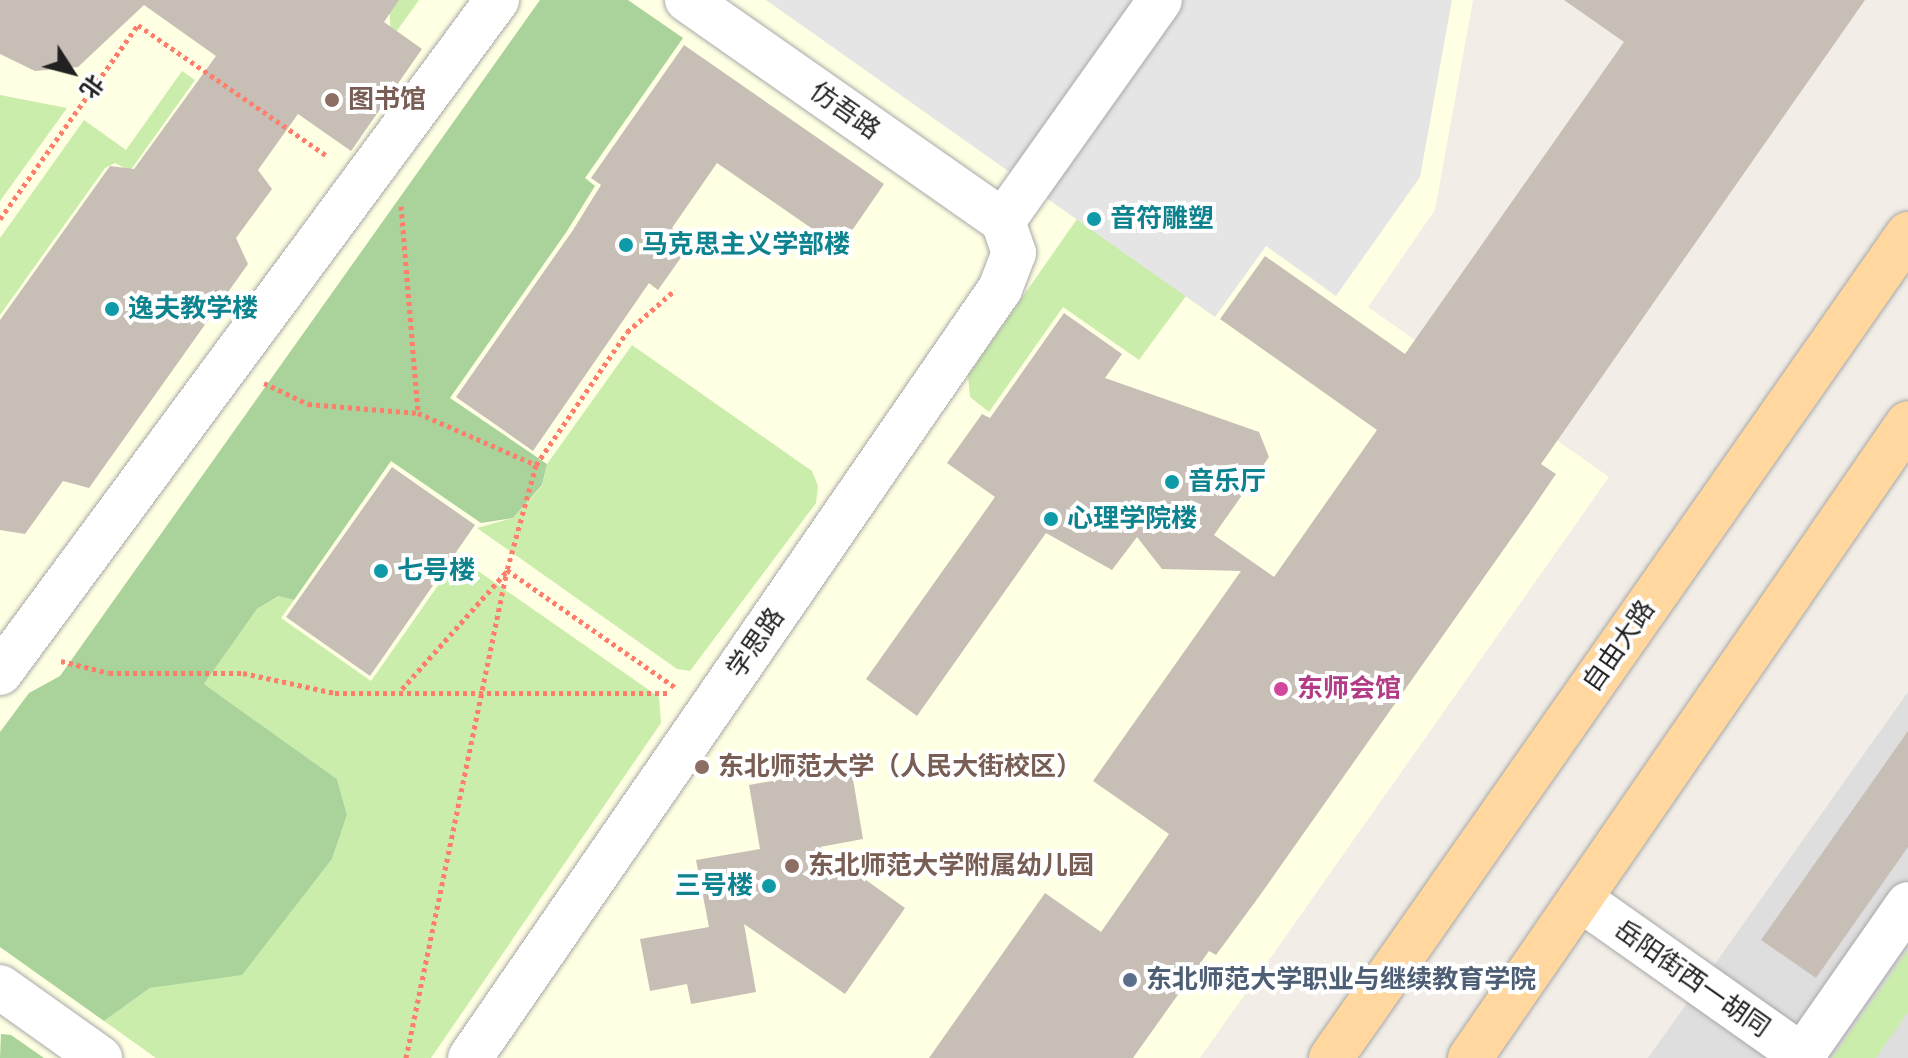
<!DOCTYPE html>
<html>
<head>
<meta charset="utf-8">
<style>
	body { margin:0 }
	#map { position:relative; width:1908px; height:1058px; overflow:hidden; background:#f2eee7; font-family:Karla,"Noto Sans SC",sans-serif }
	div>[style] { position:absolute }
	.residential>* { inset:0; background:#dfdede }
	.education>* { inset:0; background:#ffffe3 }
	.grass>* { inset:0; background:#cbedac }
	.forest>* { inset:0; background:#aad29b }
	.parking>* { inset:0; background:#e5e5e5 }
	.building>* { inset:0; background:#c7beb6 }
	.path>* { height:5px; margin-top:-2.5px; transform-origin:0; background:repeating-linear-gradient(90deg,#ff7d6b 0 4px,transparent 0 8px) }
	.roads { filter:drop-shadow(0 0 2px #a8a8a8) drop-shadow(0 0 2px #a8a8a8) }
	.minor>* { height:44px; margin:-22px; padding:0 22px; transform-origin:22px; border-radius:22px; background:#fff }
	.major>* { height:44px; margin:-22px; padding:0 22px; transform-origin:22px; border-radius:22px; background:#ffd79f }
	.dots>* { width:22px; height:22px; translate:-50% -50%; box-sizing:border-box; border:4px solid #fff; border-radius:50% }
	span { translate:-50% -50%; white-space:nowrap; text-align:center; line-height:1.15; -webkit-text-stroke:8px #fff; paint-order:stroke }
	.education-label { font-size:26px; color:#785e54; font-weight:700 }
	.left { translate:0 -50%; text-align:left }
	.street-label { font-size:26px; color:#212121 }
	.culture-label { font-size:26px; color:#0d838f; font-weight:700 }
	.right { translate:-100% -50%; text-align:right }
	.hotel-label { font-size:26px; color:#b23c85; font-weight:700 }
	.service-label { font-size:26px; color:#4e5e75; font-weight:700 }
	.north { position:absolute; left:32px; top:32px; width:80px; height:80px; -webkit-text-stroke:6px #fff; paint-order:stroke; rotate:126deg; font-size:22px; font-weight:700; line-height:32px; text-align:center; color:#212121 }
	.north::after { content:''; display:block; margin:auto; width:28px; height:36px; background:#212121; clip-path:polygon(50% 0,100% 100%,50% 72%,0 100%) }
</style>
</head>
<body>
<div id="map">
	<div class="residential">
		<i style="clip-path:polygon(1908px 692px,1908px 1058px,1648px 1058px)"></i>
	</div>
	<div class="education">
		<i style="clip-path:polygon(0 0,1473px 0,1435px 210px,1368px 307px,1609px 477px,1200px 1058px,0 1058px)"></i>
	</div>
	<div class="grass">
		<i style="clip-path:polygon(389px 0,419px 0,391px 39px)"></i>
		<i style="clip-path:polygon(182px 71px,195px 80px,130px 171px,115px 163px,105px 168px,0 315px,0 238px,84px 120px,126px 150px)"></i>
		<i style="clip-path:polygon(0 95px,67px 108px,0 201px)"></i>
		<i style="clip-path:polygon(1077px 219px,1186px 296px,1139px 360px,1063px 307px,989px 412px,970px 397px,968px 375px)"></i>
		<i style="clip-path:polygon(632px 345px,812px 471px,818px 486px,816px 503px,690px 671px,677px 669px,477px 528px,513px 518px,542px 486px,547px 464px)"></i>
		<i style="clip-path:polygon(458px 557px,659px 697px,661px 723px,431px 1058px,156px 1058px,104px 1021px,150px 988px,242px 974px,332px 859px,347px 815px,337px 779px,204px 684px,257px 609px,280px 596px,294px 600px,281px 618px,371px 681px)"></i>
		<i style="clip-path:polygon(1908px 950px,1908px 1012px,1876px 1058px,1832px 1058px)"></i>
	</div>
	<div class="forest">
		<i style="clip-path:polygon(540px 0,628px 0,683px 38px,585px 178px,595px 186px,567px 231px,450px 398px,547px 464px,542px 485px,513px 518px,481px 523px,391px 461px,294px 600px,279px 596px,257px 609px,204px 684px,337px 779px,347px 815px,332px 859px,242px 975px,150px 988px,104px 1021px,0 947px,0 732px,29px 693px,60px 676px)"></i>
		<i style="clip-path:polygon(1px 1034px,11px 1035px,44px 1058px,0 1058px)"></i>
	</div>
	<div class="parking">
		<i style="clip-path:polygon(766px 0,1452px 0,1420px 177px,1336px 296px,1266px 246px,1215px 317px)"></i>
	</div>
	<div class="building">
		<i style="clip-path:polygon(0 0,399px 0,384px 22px,422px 49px,351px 151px,298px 114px,258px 170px,272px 189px,236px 238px,248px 264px,89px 488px,63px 481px,25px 534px,0 530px,0 320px,110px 166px,134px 169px,216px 56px,144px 5px,78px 67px,35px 71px,0 54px)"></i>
		<i style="clip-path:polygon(1564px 0,1865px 0,1541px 464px,1556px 474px,1528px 515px,1258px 898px,1216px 955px,1209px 951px,1133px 1058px,929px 1058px,1045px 893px,1101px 932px,1169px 834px,1093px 781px,1241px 571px,1162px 569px,1137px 537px,1112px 570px,1046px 533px,917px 716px,866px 679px,995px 497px,947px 463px,982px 414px,990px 418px,1064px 313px,1122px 354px,1105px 378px,1259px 432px,1269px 457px,1214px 535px,1274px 577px,1377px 430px,1220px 319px,1265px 256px,1405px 354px,1624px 42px)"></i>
		<i style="clip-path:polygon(684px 45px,884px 184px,840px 248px,717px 163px,672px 228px,692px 242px,658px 290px,649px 283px,533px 451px,456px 397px,573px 230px,601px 185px,591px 178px)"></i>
		<i style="clip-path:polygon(392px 467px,475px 525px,370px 676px,286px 617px)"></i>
		<i style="clip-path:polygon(1908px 731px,1908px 847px,1816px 978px,1761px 940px)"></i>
		<i style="clip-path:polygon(851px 767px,863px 839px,820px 847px,905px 908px,845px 994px,744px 924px,756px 992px,691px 1004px,687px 984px,650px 991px,640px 939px,709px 927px,696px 860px,760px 849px,749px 785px)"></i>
	</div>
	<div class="path">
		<i style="left:401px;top:206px;width:208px;rotate:85.3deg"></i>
		<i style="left:418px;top:413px;width:129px;rotate:23.8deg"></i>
		<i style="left:536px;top:465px;width:161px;rotate:-55.6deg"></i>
		<i style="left:627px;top:332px;width:64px;rotate:-41.2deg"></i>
		<i style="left:0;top:219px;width:238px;rotate:-54.6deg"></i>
		<i style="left:138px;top:25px;width:230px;rotate:34.7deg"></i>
		<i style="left:264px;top:383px;width:49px;rotate:25.5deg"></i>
		<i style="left:308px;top:404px;width:110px;rotate:4.7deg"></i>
		<i style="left:536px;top:465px;width:109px;rotate:105.4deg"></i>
		<i style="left:507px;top:570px;width:206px;rotate:34.9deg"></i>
		<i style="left:61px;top:661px;width:49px;rotate:14deg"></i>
		<i style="left:109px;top:673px;width:134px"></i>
		<i style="left:243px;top:673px;width:94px;rotate:12.3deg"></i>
		<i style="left:335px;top:693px;width:336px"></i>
		<i style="left:402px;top:689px;width:158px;rotate:-48.3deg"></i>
		<i style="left:406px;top:1058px;width:498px;rotate:-78.3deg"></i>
	</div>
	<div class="roads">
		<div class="minor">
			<i style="left:1003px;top:221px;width:271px;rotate:-54.6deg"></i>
			<i style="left:0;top:673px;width:837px;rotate:-53.55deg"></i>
			<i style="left:1580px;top:899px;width:276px;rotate:35.2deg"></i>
			<i style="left:0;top:987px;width:123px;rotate:35.4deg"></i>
			<i style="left:1802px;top:1056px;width:185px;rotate:-55.1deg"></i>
			<i style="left:470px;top:1058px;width:934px;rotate:-55.43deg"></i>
			<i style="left:1000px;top:289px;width:39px;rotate:-69deg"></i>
			<i style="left:1014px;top:253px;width:34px;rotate:-109deg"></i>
			<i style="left:1003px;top:221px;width:386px;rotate:-145deg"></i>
		</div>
		<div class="major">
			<i style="left:1331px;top:1058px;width:1006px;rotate:-55deg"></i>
			<i style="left:1470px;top:1058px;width:771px;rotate:-55.4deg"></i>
		</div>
	</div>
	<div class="dots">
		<i style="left:332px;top:100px;background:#8d6e63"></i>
		<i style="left:1094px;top:219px;background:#0f9aa8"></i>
		<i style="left:626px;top:245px;background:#0f9aa8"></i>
		<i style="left:112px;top:309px;background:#0f9aa8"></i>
		<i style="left:1172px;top:482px;background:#0f9aa8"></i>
		<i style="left:1051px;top:519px;background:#0f9aa8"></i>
		<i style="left:381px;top:571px;background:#0f9aa8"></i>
		<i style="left:1281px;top:689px;background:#d1479c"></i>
		<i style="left:702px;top:767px;background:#8d6e63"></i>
		<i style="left:792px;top:866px;background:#8d6e63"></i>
		<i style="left:769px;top:886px;background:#0f9aa8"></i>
		<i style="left:1130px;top:980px;background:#5c6f8a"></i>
	</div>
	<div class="education-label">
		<span class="left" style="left:348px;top:100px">图书馆</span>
		<span class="left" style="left:718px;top:767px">东北师范大学（人民大街校区）</span>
		<span class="left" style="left:808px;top:866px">东北师范大学附属幼儿园</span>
	</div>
	<div class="street-label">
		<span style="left:845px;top:111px;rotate:35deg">仿吾路</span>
		<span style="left:756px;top:643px;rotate:-55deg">学思路</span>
		<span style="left:1619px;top:646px;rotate:-55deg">自由大路</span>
		<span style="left:1692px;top:979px;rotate:35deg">岳阳街西一胡同</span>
	</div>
	<div class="culture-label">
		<span class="left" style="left:1110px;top:219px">音符雕塑</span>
		<span class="left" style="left:642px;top:245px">马克思主义学部楼</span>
		<span class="left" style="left:128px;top:309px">逸夫教学楼</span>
		<span class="left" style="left:1188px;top:482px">音乐厅</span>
		<span class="left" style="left:1067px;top:519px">心理学院楼</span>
		<span class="left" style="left:397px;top:571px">七号楼</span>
		<span class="right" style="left:753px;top:886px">三号楼</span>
	</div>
	<div class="hotel-label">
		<span class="left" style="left:1297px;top:689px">东师会馆</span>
	</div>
	<div class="service-label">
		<span class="left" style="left:1146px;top:980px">东北师范大学职业与继续教育学院</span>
	</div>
	<div class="north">北</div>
</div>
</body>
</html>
